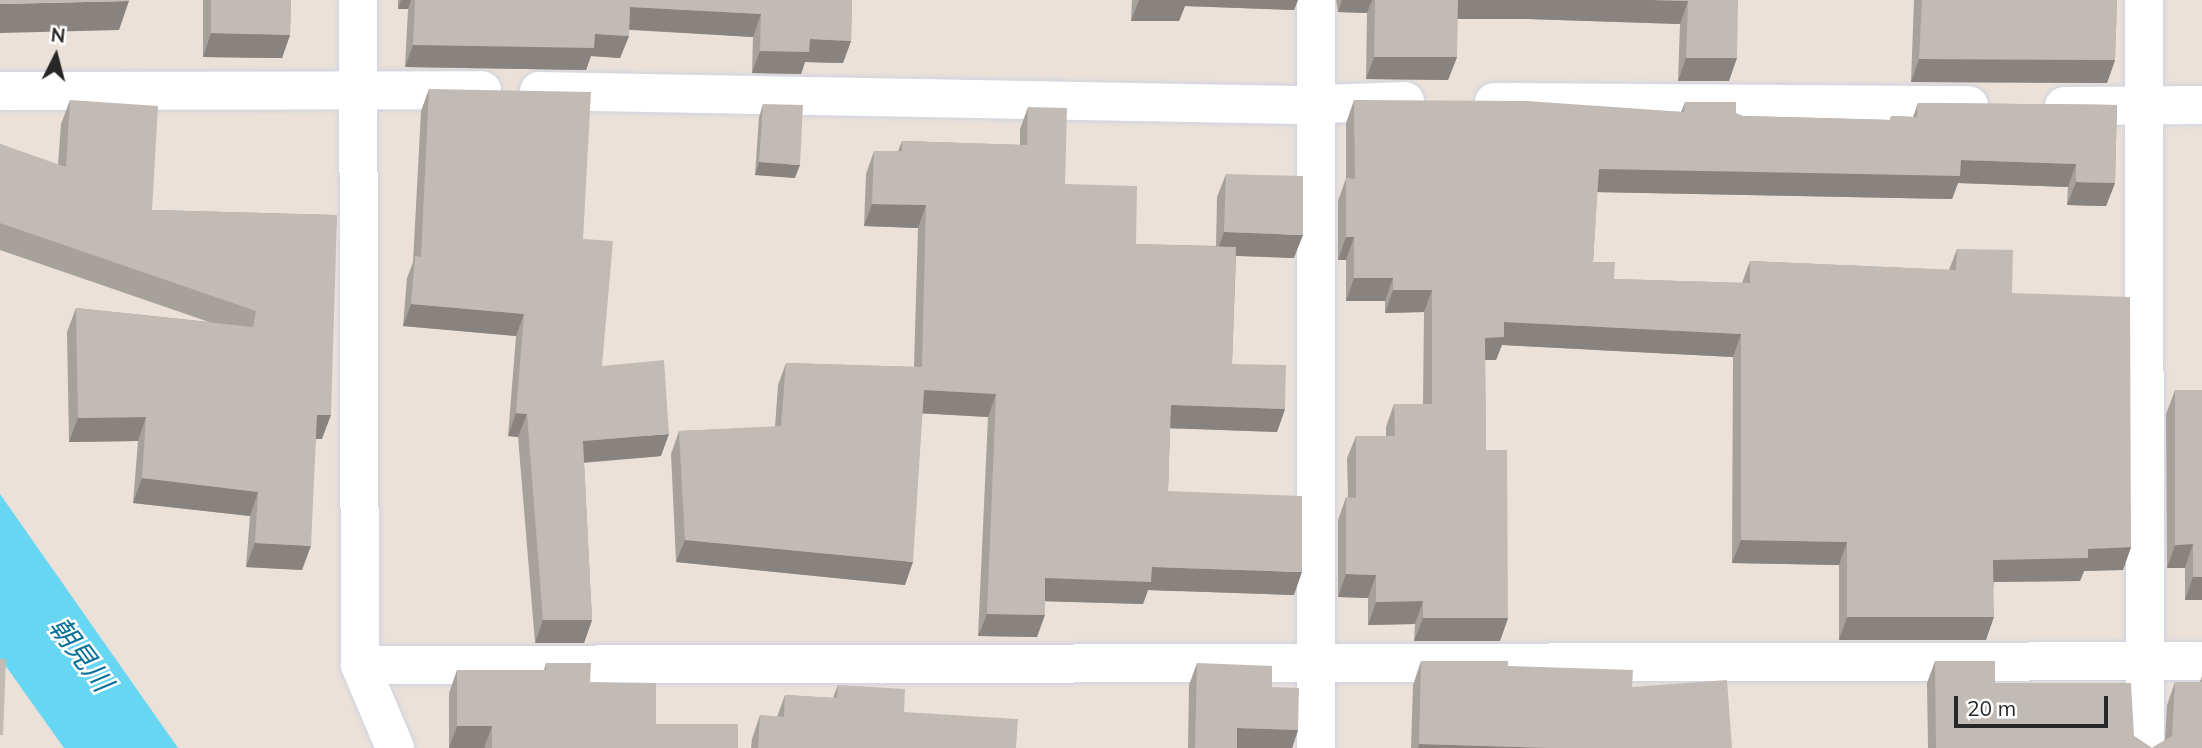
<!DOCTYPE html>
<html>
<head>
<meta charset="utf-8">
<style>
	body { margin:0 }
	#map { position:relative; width:2202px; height:748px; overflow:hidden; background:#ebe1d8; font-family:Mulish,"Noto Sans JP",sans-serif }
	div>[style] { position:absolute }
	.water>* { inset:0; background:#66d6f2 }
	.roads { filter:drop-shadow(0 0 2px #cdd2e1) drop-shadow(0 0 2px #cdd2e1) }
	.street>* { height:38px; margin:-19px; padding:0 19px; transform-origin:19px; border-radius:19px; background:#fff }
	.wall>* { inset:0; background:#a7a19c }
	.shaded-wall>* { inset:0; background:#88837f }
	.building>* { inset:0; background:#c2bbb5 }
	span { translate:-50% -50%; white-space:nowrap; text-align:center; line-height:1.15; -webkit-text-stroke:5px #fff; paint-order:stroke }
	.water-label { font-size:28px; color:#097199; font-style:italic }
	.north { position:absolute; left:21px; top:21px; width:70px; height:70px; -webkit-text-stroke:5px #fff; paint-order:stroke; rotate:6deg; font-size:19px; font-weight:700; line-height:28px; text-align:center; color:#272727 }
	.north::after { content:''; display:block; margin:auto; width:24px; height:32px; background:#272727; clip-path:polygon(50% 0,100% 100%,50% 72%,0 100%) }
	.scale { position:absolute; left:1954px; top:696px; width:154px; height:32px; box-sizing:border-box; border:4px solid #272727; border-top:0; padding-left:9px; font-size:21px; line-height:24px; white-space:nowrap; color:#272727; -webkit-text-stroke:5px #fff; paint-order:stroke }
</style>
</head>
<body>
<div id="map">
	<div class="water">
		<i style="clip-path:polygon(0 494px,178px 748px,64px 748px,0 658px)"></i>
	</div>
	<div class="roads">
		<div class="street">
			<i style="left:358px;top:0;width:665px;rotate:89.83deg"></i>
			<i style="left:360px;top:665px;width:90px;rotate:67.1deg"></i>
			<i style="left:1316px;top:0;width:748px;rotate:90deg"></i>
			<i style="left:2144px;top:0;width:748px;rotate:89.92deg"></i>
			<i style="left:0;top:91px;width:482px;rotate:-0.1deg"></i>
			<i style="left:539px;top:91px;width:758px;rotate:1.06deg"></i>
			<i style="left:1297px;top:105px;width:108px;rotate:-2.1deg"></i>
			<i style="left:1494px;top:102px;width:475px;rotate:0.4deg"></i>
			<i style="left:2064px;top:106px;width:138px;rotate:-0.4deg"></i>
			<i style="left:360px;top:665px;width:1842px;rotate:-0.12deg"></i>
		</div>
	</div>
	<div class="wall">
		<i style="clip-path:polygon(203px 0,291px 0,290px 35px,282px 58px,203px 57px)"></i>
		<i style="clip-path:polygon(398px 0,852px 0,851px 41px,843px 63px,805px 62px,801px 74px,752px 73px,753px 37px,629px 30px,629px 36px,620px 58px,591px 56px,586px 70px,405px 67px,408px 9px,398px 9px)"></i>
		<i style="clip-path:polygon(1132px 0,1298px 0,1294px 10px,1185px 6px,1179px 21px,1131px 21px)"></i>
		<i style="clip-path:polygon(1336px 0,1738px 0,1729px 81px,1678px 81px,1680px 24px,1528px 19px,1457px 19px,1457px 57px,1448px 80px,1366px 79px,1367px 13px,1338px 12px)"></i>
		<i style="clip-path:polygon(1914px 0,2117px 0,2115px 60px,2107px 83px,1911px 82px)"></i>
		<i style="clip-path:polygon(429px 89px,583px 239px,602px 366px,661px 456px,584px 463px,592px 620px,584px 643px,535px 643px,518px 437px,508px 436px,516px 336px,403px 326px,407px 278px,413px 262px,421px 111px)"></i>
		<i style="clip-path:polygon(70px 100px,152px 210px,337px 215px,322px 439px,316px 439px,302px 570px,246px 567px,250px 516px,133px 503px,138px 441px,69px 442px,67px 332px,76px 308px,209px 322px,0 250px,0 144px,58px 165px,61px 124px)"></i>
		<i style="clip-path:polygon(1354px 100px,1681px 112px,1685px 102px,1743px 116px,1890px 120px,1891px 116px,1913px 117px,1918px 103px,2117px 105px,2115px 183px,2106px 206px,2067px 205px,2068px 187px,1958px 183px,1952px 199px,1597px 192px,1593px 262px,1614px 279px,1742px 283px,1750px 261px,1949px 270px,1957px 249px,2012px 293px,2131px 547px,2123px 570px,2084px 571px,2080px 581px,1994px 582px,1986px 640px,1839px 640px,1839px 565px,1732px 563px,1733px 357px,1502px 345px,1496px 360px,1485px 360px,1486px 450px,1508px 618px,1500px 641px,1414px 641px,1415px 624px,1368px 625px,1368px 598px,1338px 597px,1338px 520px,1346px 497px,1348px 497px,1347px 458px,1356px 436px,1386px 436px,1386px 427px,1394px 404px,1423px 404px,1424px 312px,1385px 313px,1385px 301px,1346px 301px,1346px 260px,1338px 260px,1338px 201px,1346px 178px,1346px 123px)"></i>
		<i style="clip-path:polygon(763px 104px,795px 178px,755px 175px,759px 117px)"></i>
		<i style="clip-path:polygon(1028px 107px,1065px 184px,1136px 244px,1216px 246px,1217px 197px,1226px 174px,1294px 258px,1236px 256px,1232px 364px,1285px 409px,1277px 432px,1170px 428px,1168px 491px,1294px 595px,1148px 590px,1143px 604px,1045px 601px,1037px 637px,978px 636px,988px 417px,922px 413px,905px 585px,676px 562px,671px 454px,679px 431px,775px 427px,778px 385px,786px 363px,914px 367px,918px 228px,864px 226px,866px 174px,874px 151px,898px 151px,902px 141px,1020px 145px,1020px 129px)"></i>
		<i style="clip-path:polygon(2175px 390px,2202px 600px,2185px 600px,2185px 568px,2167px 568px,2166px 414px)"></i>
		<i style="clip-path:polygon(1421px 661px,1508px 666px,1632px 687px,1732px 748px,1411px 748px,1413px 685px)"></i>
		<i style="clip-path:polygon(1935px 661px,2134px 736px,2152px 748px,2165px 740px,2167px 705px,2175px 682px,2200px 682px,2202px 676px,2202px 748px,1928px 748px,1927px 683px)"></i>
		<i style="clip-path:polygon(546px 663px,590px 682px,656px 724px,738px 748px,449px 748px,449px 693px,457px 670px,544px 670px)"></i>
		<i style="clip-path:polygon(1197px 663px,1272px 687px,1298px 730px,1292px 748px,1188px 748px,1189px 685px)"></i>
		<i style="clip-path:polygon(838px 685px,904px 712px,1016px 748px,751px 748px,752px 739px,760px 715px,777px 717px,785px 695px,833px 698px)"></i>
	</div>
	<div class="shaded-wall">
		<i style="clip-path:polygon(401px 0,411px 0,408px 9px,398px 9px)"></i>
		<i style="clip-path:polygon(1139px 0,1298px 0,1294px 10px,1185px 6px,1179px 21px,1131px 21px)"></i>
		<i style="clip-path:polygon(1342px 0,1372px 0,1367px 13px,1338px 12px)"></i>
		<i style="clip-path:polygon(1456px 0,1651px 0,1688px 1px,1680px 24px,1528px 19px,1449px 19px)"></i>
		<i style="clip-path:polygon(129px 1px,119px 30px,0 33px,0 4px)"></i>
		<i style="clip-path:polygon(630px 7px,761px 14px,753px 37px,622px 29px)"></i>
		<i style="clip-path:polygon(211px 33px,290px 35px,282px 58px,203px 57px)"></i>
		<i style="clip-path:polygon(595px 34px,629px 36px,620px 58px,591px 56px,586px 70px,405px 67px,413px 45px)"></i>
		<i style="clip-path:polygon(810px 39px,851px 41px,843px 63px,805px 62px,801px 74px,752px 73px,760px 51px)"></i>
		<i style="clip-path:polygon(1374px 57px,1457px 57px,1448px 80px,1366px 79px)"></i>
		<i style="clip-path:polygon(1686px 58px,1737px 58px,1729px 81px,1678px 81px)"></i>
		<i style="clip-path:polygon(1919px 59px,2115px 60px,2107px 83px,1911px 82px)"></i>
		<i style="clip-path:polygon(1961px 160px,2076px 164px,2068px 187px,1958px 183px,1952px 199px,1591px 192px,1599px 169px)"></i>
		<i style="clip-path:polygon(759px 162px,800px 165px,795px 178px,755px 175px)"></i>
		<i style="clip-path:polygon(2076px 182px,2115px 183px,2106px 206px,2067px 205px)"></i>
		<i style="clip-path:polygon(872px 204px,926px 205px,918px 228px,864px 226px)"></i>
		<i style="clip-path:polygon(1224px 232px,1303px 235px,1294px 258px,1216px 255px)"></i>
		<i style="clip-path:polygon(1346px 237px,1354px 237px,1346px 260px,1338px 260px)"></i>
		<i style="clip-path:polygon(1354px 278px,1393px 278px,1385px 301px,1346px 301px)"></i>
		<i style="clip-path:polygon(1393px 290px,1432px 290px,1424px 312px,1385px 313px)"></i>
		<i style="clip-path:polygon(411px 304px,524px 314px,516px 336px,403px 326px)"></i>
		<i style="clip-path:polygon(1504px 322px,1741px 334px,1733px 357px,1502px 345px,1496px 360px,1477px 360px,1485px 338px)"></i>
		<i style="clip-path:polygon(924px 390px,996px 394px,988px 417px,915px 413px)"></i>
		<i style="clip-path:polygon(1171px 405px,1285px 409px,1277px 432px,1163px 428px)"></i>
		<i style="clip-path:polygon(516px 413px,527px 414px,518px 437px,508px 436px)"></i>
		<i style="clip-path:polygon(317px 415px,331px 415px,322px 439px,308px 439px)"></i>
		<i style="clip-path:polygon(146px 417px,138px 441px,69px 442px,78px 418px)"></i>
		<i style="clip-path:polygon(669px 434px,661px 456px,575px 463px,583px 441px)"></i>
		<i style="clip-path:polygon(142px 478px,258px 492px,250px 516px,133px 503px)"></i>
		<i style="clip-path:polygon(685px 540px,913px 562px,905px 585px,676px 562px)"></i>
		<i style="clip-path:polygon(1741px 540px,1847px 542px,1839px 565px,1732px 563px)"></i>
		<i style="clip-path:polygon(255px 543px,311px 546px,302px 570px,246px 567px)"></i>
		<i style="clip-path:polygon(2193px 544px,2185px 568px,2167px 568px,2175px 545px)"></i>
		<i style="clip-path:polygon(2131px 547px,2123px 570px,2084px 571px,2080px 581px,1985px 582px,1993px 560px,2088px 549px)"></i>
		<i style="clip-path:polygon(1152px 567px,1302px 572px,1294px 595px,1148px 590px,1143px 604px,1037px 601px,1045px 578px)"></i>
		<i style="clip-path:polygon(1346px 574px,1376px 575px,1368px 598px,1338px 597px)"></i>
		<i style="clip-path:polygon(2193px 577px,2202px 577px,2202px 600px,2185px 600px)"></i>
		<i style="clip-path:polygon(1423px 601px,1415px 624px,1368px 625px,1376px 602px)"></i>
		<i style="clip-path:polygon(987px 614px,1045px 615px,1037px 637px,978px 636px)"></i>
		<i style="clip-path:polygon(1847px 617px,1994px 617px,1986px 640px,1839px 640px)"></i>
		<i style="clip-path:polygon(1423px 618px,1508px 618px,1500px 641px,1414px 641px)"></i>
		<i style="clip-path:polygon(543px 620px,592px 620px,584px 643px,535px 643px)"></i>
		<i style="clip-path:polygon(457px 726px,492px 726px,484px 748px,449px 748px)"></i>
		<i style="clip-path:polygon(1237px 728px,1298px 730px,1292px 748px,1230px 748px)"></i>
		<i style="clip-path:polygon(1419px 744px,1551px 748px,1418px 748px)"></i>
	</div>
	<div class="building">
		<i style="clip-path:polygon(0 0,129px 0,129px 1px,0 4px)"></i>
		<i style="clip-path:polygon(211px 0,291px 0,290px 35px,211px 33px)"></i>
		<i style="clip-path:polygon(415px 0,852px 0,851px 41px,810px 39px,809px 52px,760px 51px,761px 14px,630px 7px,629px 36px,595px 34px,594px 48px,413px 45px)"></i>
		<i style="clip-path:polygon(1375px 0,1458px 0,1457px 57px,1374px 57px)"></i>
		<i style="clip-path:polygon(1651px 0,1738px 0,1737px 58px,1686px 58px,1688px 1px)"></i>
		<i style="clip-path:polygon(1922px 0,2117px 0,2115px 60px,1919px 59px)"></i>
		<i style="clip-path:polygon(429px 89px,591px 92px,583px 239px,613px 241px,602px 366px,664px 360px,669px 434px,583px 441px,592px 620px,543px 620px,527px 414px,516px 413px,524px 314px,411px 304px,415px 256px,421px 257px)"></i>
		<i style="clip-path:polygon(70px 100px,158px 106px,152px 210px,337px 215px,331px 415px,317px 415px,311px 546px,255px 543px,258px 492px,142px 478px,146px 417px,78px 418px,76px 308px,253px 327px,256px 311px,0 223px,0 144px,66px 167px)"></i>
		<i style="clip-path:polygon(1354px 100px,1527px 101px,1684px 112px,1685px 102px,1736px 102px,1736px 113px,1743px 116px,1891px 120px,1891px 116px,1917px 117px,1918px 103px,2117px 105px,2115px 183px,2076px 182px,2076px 164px,1961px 160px,1960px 176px,1599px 169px,1593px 262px,1615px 262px,1614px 279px,1750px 283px,1750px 261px,1956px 270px,1957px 249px,2013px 250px,2012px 293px,2130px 297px,2131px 547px,2088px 549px,2088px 558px,1993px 560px,1994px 617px,1847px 617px,1847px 542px,1741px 540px,1741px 334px,1504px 322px,1504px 337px,1485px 338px,1486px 450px,1507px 450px,1508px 618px,1423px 618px,1423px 601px,1376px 602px,1376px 575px,1346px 574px,1346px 497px,1356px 498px,1356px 436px,1395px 436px,1394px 404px,1432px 404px,1432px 290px,1393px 290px,1393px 278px,1354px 278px,1354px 237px,1346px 237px,1346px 178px,1355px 179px)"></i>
		<i style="clip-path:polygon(763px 104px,803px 105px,800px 165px,759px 162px)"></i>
		<i style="clip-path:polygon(1028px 107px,1067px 108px,1065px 184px,1137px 186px,1136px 244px,1236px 247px,1232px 364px,1286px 365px,1285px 409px,1171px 405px,1168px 491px,1302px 496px,1302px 572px,1152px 567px,1151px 582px,1045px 578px,1045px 615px,987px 614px,996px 394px,924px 390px,913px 562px,685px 540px,679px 431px,781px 426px,786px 363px,922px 367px,926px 205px,872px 204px,874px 151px,902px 151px,902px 141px,1027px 145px)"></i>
		<i style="clip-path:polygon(1226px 174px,1303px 176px,1303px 235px,1224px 232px)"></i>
		<i style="clip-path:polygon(2175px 390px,2202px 390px,2202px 577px,2193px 577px,2193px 544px,2175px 545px)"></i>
		<i style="clip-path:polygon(0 659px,6px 659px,3px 735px,0 735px)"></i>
		<i style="clip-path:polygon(1421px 661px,1508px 661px,1508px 666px,1633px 670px,1632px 687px,1727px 680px,1732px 748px,1551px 748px,1419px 744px)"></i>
		<i style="clip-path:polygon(1935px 661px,1995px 661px,1995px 683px,2131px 683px,2134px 736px,2152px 748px,2172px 736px,2175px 682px,2202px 682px,2202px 748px,1936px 748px)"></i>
		<i style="clip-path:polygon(546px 663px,591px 663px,590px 682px,656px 683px,656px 724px,738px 724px,738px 748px,492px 748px,492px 726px,457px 726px,457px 670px,546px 670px)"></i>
		<i style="clip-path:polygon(1197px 663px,1272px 666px,1272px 687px,1299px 688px,1298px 730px,1237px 728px,1237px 748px,1195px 748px)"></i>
		<i style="clip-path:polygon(838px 685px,905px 689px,904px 712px,1018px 719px,1016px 748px,758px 748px,760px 715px,784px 717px,785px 695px,837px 698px)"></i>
	</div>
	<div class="water-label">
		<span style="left:81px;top:654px;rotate:53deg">朝見川</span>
	</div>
	<div class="north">N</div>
	<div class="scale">20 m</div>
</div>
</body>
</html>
